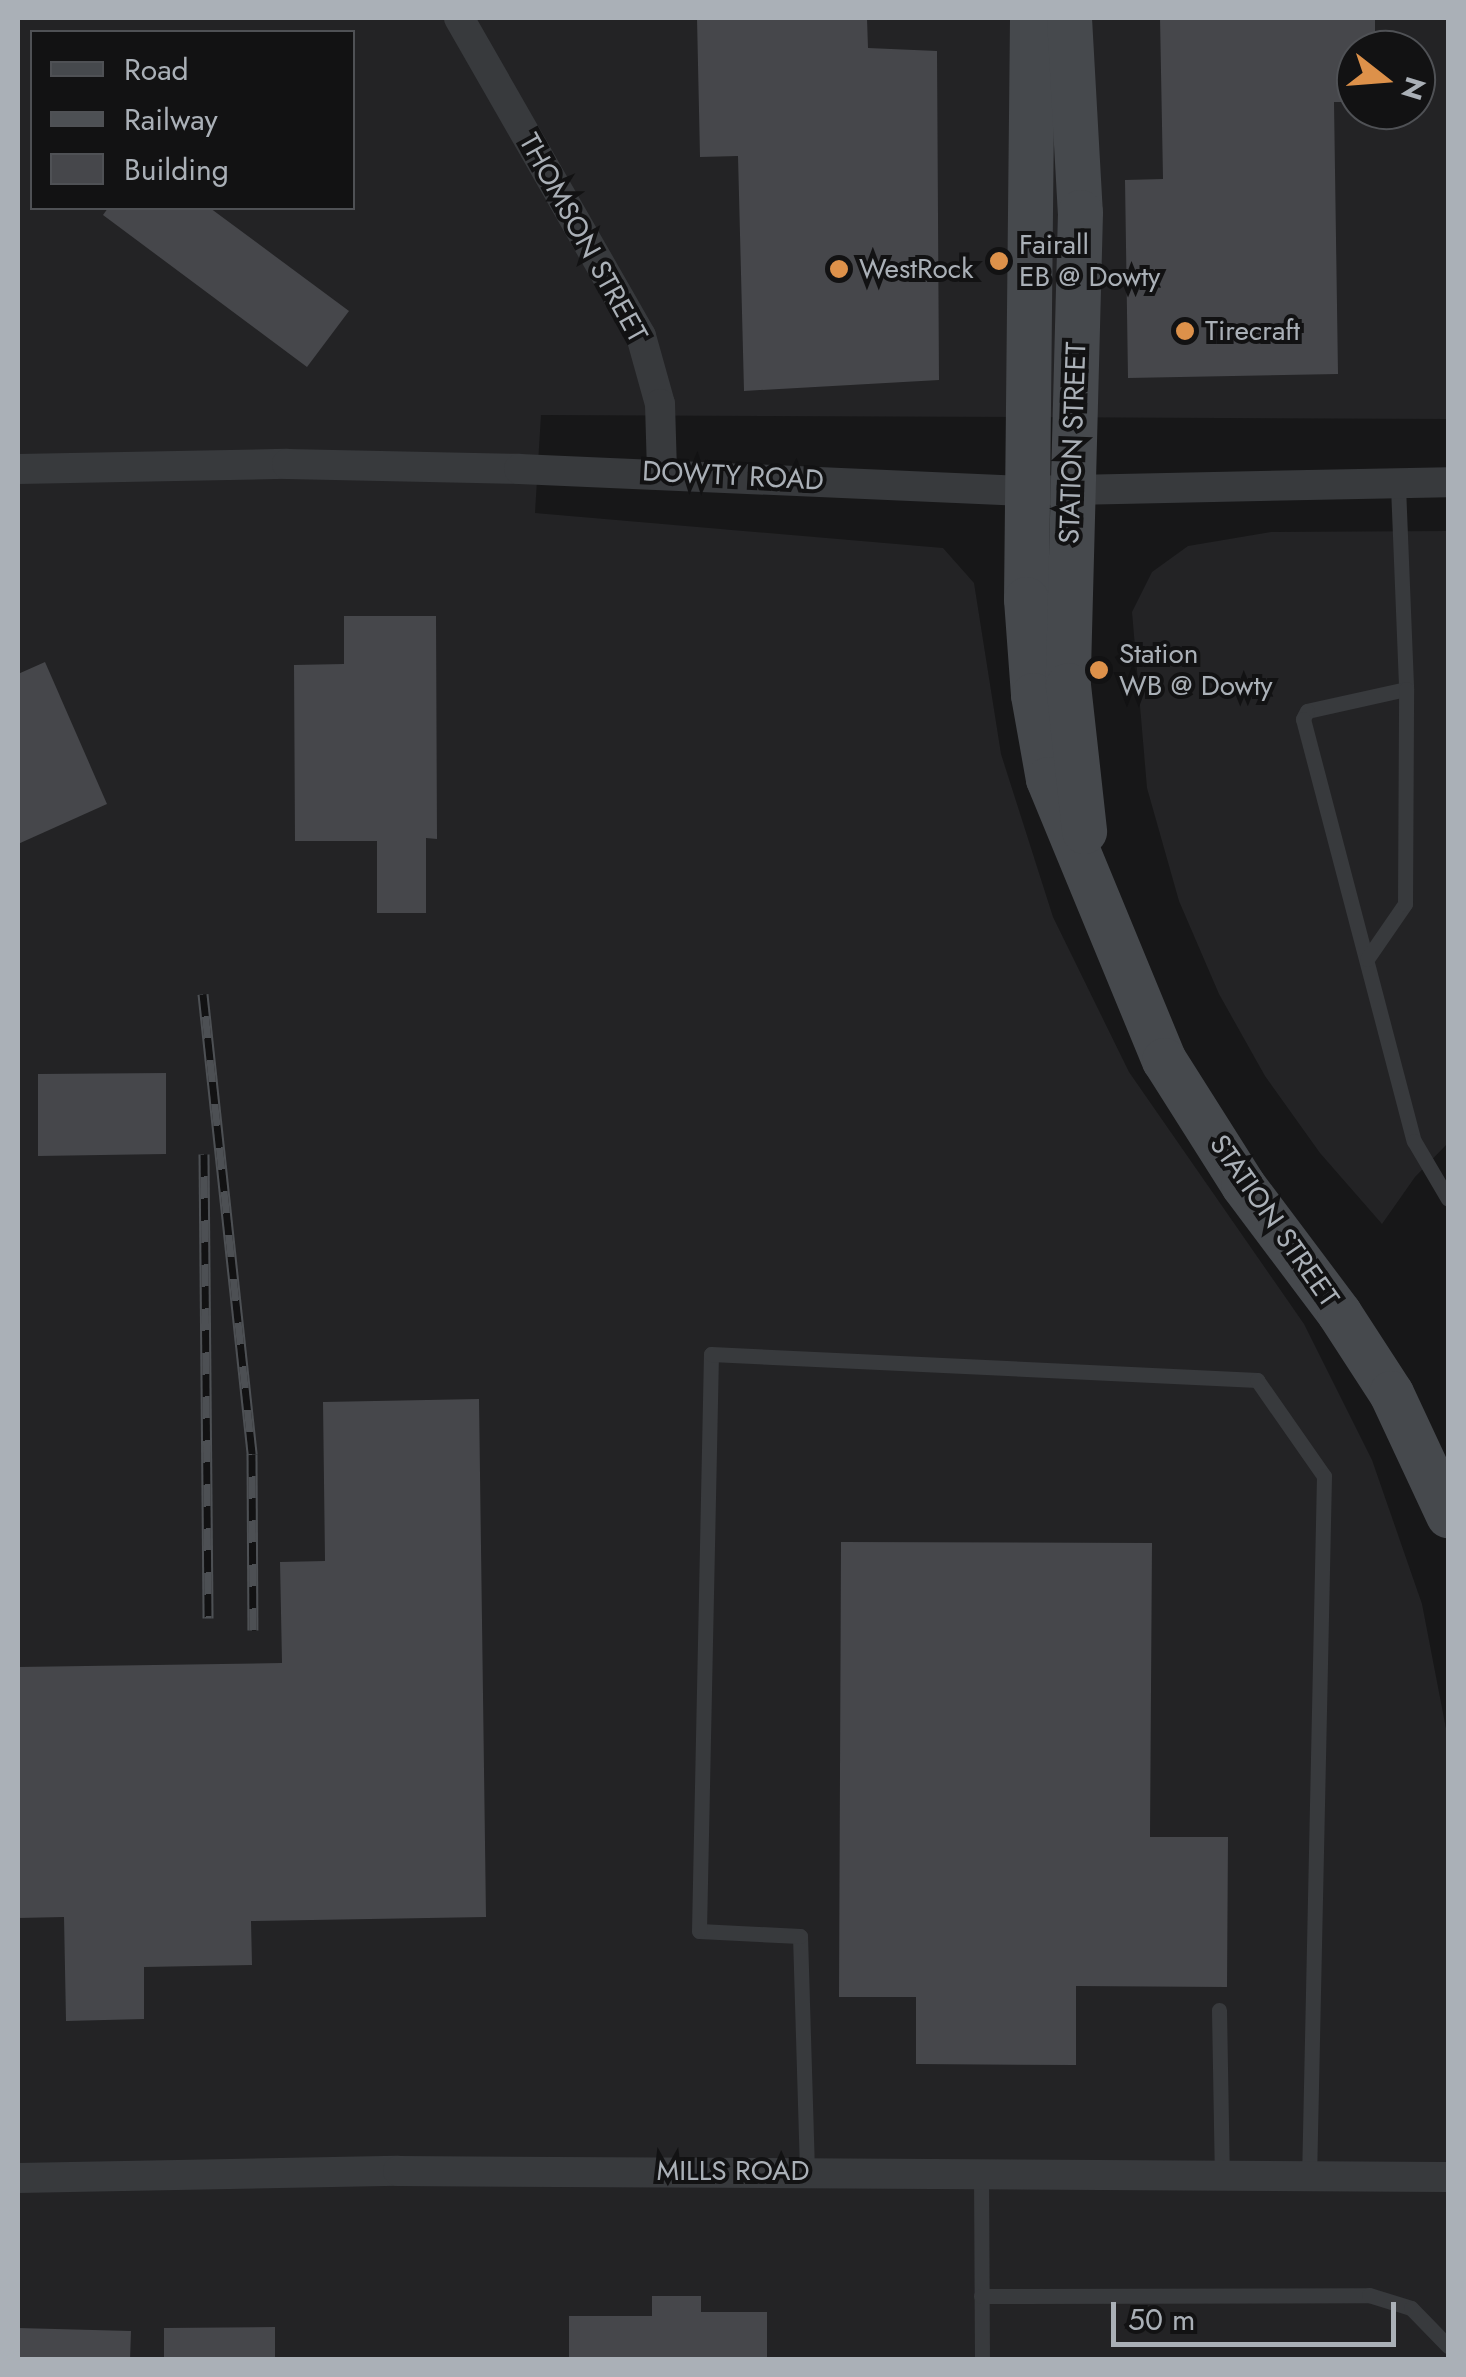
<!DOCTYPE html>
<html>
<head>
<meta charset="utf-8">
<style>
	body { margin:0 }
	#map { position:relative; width:1466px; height:2377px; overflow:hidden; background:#171718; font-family:Jost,sans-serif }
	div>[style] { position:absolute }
	.built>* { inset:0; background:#232325 }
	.building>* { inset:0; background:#46474b }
	.lane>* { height:15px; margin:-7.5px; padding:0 7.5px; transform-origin:7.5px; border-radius:7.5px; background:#383a3d }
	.street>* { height:30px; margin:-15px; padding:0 15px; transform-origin:15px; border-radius:15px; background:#383a3d }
	.secondary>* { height:45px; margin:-22.5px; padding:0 22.5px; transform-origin:22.5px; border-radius:22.5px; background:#46494d }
	.rail>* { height:11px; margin-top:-5.5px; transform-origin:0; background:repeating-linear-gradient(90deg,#121213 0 22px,#4d5054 0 44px); box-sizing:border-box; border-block:2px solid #4d5054 }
	.dots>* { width:28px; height:28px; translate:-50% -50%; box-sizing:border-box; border:5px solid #121213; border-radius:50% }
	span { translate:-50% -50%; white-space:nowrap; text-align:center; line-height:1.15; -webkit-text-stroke:8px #121213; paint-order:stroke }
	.street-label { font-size:28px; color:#aab0b7 }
	.poi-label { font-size:28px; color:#aab0b7 }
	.left { translate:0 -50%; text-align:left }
	.frame { position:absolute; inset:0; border:20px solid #aab0b7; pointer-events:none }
	.legend { position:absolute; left:30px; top:30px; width:325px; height:180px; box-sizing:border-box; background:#121213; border:2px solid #4f5155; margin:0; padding:12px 18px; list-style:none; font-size:30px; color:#aab0b7 }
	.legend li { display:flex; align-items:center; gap:20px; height:50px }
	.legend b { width:50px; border:2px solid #4f5155 }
	.north { position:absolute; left:1336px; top:30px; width:100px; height:100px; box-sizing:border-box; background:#121213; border:2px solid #4f5155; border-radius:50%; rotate:107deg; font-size:28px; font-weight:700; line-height:40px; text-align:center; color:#aab0b7 }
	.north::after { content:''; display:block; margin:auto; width:35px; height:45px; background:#dd914a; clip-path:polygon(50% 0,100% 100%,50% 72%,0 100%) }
	.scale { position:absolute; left:1111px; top:2302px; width:285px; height:45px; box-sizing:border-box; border:5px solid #aab0b7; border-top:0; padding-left:12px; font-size:30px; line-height:35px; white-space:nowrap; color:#aab0b7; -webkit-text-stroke:8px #121213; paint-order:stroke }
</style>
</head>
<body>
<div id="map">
	<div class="built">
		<i style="clip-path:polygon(evenodd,18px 18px,1448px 18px,1448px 419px,541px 415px,535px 513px,943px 548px,974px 583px,1001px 754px,1053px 917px,1129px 1072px,1304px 1324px,1372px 1460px,1422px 1604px,1448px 1739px,1448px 2359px,18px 2359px,18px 18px,32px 32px,352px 32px,352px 208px,32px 208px,32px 32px,18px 18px,1356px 50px,1416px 50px,1416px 110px,1356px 110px,1356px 50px)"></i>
		<i style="clip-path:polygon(1448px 531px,1448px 1143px,1415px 1177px,1382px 1224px,1320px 1153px,1265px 1076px,1219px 994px,1179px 901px,1147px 788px,1132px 612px,1152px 572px,1188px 546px,1271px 532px)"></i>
	</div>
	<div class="building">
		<i style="clip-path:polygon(697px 18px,867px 18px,868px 48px,937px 51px,939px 380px,744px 391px,738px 156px,700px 157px)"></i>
		<i style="clip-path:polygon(1160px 18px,1375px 18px,1375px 50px,1356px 50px,1356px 102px,1334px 102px,1338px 374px,1128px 378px,1125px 180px,1163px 179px)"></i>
		<i style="clip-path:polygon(108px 208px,210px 208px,349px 311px,307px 367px,103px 215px)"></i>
		<i style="clip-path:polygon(344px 616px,436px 616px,437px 839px,426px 838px,426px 913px,377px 913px,377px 841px,295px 841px,294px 665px,344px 664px)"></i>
		<i style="clip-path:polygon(45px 662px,107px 804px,18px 844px,18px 674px)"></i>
		<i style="clip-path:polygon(166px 1073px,166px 1154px,38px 1156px,38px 1074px)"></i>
		<i style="clip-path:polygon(479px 1399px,486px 1917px,251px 1921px,252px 1965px,144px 1967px,144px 2019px,66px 2021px,64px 1917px,18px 1918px,18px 1667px,282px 1663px,280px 1562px,325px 1561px,323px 1402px)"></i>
		<i style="clip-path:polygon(841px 1542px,1152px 1543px,1150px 1837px,1228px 1837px,1227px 1987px,1076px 1986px,1076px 2065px,916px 2064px,916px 1997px,839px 1997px)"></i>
		<i style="clip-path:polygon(652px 2296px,701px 2296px,701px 2312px,767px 2312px,767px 2360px,569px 2360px,569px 2316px,652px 2316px)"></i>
		<i style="clip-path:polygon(275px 2327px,275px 2360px,164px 2360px,164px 2328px)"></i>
		<i style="clip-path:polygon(18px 2328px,131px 2331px,130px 2360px,18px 2360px)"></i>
	</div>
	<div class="lane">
		<i style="left:1398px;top:486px;width:203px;rotate:87.7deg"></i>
		<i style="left:1406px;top:689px;width:101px;rotate:167.5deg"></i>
		<i style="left:1307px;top:711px;width:9px;rotate:117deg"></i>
		<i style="left:1303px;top:719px;width:436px;rotate:75.3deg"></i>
		<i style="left:1414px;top:1141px;width:67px;rotate:59.6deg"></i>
		<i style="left:1367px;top:959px;width:67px;rotate:-55.4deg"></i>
		<i style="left:1405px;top:904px;width:215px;rotate:-89.7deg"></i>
		<i style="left:1219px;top:2010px;width:165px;rotate:89deg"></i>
		<i style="left:807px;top:2171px;width:235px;rotate:-91.7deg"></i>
		<i style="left:800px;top:1936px;width:101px;rotate:-177.2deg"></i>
		<i style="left:699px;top:1931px;width:577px;rotate:-88.81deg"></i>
		<i style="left:711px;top:1354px;width:547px;rotate:2.73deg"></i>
		<i style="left:1257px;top:1380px;width:117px;rotate:55.1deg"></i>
		<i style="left:1324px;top:1476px;width:703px;rotate:91.22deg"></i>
		<i style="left:981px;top:2171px;width:189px;rotate:89.7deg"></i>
		<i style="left:981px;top:2296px;width:388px;rotate:-0.1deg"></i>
		<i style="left:1369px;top:2295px;width:44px;rotate:17.2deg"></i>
		<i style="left:1411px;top:2308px;width:53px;rotate:45.8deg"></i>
	</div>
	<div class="street">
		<i style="left:459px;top:18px;width:366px;rotate:60.2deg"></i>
		<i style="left:641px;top:336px;width:71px;rotate:74.4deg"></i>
		<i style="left:660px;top:404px;width:68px;rotate:88.3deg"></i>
		<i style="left:18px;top:469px;width:269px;rotate:-1.1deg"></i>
		<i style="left:287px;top:464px;width:232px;rotate:1.2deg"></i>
		<i style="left:519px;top:469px;width:506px;rotate:2.49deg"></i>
		<i style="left:1025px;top:491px;width:423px;rotate:-1.2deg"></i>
		<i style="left:18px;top:2178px;width:380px;rotate:-1.1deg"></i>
		<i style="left:398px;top:2171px;width:1050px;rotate:0.33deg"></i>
	</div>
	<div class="secondary">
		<i style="left:1032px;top:18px;width:581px;rotate:90.59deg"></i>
		<i style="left:1026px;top:599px;width:96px;rotate:85.8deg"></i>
		<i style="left:1033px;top:695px;width:85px;rotate:79.9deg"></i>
		<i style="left:1048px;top:779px;width:304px;rotate:67.6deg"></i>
		<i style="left:1164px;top:1060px;width:148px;rotate:57.7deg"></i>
		<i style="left:1243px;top:1185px;width:160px;rotate:53.1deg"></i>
		<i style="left:1339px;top:1313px;width:95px;rotate:57deg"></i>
		<i style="left:1391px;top:1393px;width:135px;rotate:65deg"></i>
		<i style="left:1069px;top:18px;width:194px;rotate:86.8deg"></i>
		<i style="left:1080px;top:212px;width:473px;rotate:91.5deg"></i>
		<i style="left:1068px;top:685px;width:147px;rotate:83.7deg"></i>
	</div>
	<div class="rail">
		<i style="left:203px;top:994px;width:463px;rotate:83.9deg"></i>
		<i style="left:252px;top:1454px;width:176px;rotate:89.7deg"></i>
		<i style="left:204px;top:1154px;width:464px;rotate:89.5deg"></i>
	</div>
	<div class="dots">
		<i style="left:999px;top:261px;background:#dd914a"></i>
		<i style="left:839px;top:269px;background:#dd914a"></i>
		<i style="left:1185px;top:331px;background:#dd914a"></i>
		<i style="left:1099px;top:670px;background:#dd914a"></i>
	</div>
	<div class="street-label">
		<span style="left:583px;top:238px;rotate:61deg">THOMSON STREET</span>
		<span style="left:1073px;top:443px;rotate:-88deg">STATION STREET</span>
		<span style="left:733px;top:476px;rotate:3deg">DOWTY ROAD</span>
		<span style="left:1274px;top:1221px;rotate:55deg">STATION STREET</span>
		<span style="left:733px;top:2171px">MILLS ROAD</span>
	</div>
	<div class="poi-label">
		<span class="left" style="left:1019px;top:261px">Fairall<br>EB @ Dowty</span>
		<span class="left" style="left:859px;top:269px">WestRock</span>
		<span class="left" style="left:1205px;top:331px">Tirecraft</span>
		<span class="left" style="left:1119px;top:670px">Station<br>WB @ Dowty</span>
	</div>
	<div class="frame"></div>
	<ul class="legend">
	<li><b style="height:12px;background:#46494d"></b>Road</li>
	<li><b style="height:12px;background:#4d5054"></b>Railway</li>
	<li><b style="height:28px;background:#46474b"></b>Building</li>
	</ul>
	<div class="north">N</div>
	<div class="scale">50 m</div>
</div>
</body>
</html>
